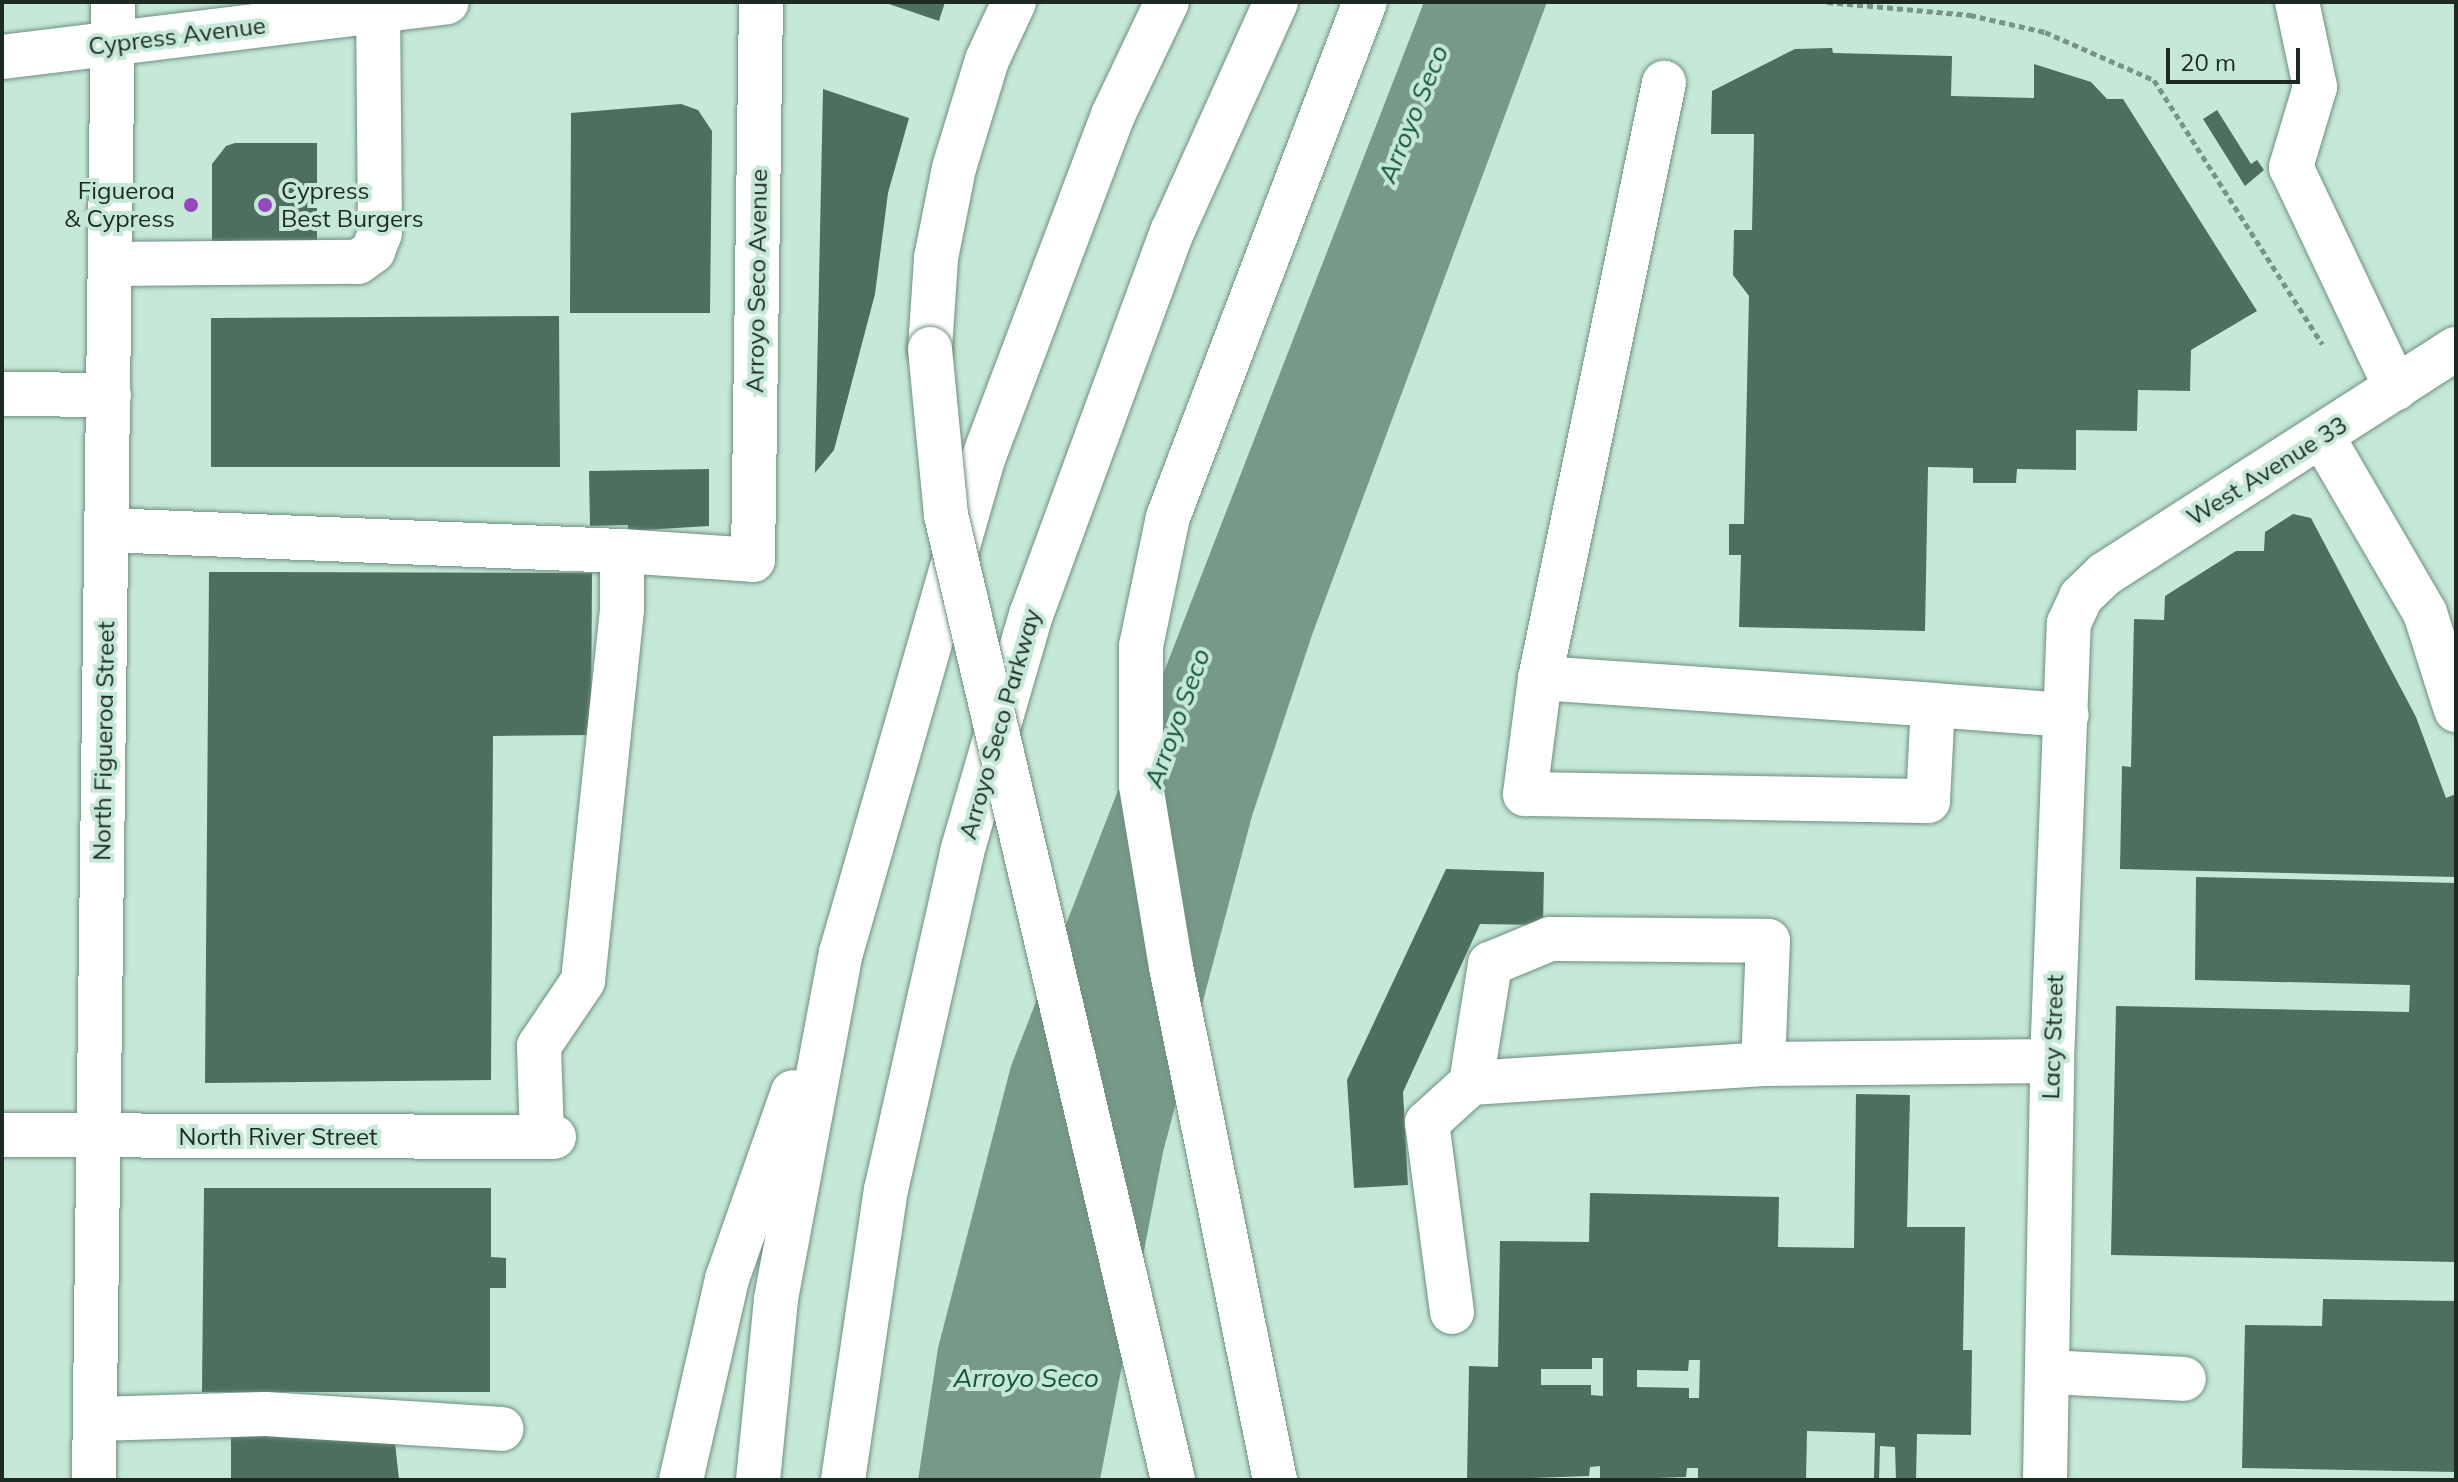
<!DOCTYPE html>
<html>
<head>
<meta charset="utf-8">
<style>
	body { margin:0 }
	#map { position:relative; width:2458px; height:1482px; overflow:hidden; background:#c5e8d7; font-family:Mulish,sans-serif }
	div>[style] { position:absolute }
	.water>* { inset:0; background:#798 }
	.building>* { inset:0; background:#4e6e5f }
	.path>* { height:5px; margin-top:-2.5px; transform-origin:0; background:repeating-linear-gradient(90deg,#7a9387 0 6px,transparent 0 10px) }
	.roads { filter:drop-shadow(0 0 2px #6e8f7f) drop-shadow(0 0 2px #6e8f7f) }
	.minor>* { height:44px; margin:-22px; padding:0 22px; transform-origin:22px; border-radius:22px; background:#fff }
	.major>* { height:44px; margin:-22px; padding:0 22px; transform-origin:22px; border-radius:22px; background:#fff }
	.highway>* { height:44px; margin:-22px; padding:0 22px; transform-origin:22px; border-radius:22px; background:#fff }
	.bridges { filter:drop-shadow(0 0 2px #6e8f7f) drop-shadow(0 0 2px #6e8f7f) }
	.highway-bridge>* { height:44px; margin:-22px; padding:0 22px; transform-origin:22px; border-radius:22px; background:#fff }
	.dots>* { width:22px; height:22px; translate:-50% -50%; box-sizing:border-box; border:4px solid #c5e8d7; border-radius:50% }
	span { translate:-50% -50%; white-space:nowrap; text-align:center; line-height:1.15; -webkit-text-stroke:8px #c5e8d7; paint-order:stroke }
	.street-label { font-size:24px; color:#1d2a24 }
	.poi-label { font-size:24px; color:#1d2a24 }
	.right { translate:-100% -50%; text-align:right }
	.left { translate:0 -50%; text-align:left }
	.water-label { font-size:26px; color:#14533c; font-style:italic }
	.frame { position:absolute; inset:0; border:4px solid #1d2a24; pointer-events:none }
	.scale { position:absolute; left:2166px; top:48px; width:134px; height:36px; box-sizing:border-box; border:4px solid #1d2a24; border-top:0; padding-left:10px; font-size:24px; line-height:28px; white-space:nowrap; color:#1d2a24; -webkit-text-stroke:6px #c5e8d7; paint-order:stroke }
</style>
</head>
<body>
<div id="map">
	<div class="water">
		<i style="clip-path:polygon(1424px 2px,1547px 2px,1312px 635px,1252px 816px,1163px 1152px,1100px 1480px,918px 1480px,938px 1348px,1011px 1066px)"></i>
	</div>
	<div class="building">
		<i style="clip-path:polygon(883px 2px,945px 2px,939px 21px)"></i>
		<i style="clip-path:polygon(1832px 48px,1833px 53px,1952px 56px,1951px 96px,2034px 98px,2034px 64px,2091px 82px,2107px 99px,2123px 99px,2257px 311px,2191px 350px,2190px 391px,2138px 390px,2137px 431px,2076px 430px,2076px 470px,2017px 469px,2016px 483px,1973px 483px,1973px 468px,1928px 467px,1925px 631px,1739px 627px,1741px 555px,1729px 555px,1729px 524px,1744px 524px,1749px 296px,1733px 275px,1734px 230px,1752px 230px,1754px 134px,1711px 134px,1712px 91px,1795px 49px)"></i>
		<i style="clip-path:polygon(823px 89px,909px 118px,888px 193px,875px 294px,834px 450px,815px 473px)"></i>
		<i style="clip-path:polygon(681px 104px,698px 110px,712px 131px,710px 313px,570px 313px,571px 113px)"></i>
		<i style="clip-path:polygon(2217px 110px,2251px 164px,2257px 160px,2264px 170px,2245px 186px,2203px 119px)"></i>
		<i style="clip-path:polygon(235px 143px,317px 143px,317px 241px,212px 241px,212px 164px,226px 146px)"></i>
		<i style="clip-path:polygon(559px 316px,560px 467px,211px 467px,211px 318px)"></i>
		<i style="clip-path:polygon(709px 469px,709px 526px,628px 531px,628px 525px,590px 526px,589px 471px)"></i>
		<i style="clip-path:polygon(2293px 514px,2311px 518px,2416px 717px,2446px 798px,2456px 794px,2456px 877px,2120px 869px,2122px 766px,2131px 767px,2134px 619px,2164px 620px,2165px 596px,2236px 551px,2264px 551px,2265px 532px)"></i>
		<i style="clip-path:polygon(209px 572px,592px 573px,591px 735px,493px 736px,491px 1080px,205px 1083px)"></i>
		<i style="clip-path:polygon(1446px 869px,1544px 872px,1543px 925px,1480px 924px,1403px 1092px,1408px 1185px,1354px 1188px,1347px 1080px)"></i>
		<i style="clip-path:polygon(2196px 877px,2456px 883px,2456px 1262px,2111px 1255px,2116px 1006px,2409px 1012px,2410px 985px,2195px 980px)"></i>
		<i style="clip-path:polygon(evenodd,1856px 1094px,1910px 1095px,1907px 1227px,1965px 1227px,1963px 1350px,1972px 1350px,1971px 1435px,1917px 1434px,1916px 1480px,1896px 1480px,1895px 1447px,1880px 1446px,1879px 1480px,1874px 1480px,1875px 1433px,1807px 1431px,1806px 1480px,1698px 1480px,1698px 1468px,1687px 1468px,1686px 1477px,1600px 1480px,1600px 1466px,1590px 1467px,1589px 1476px,1467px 1480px,1469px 1366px,1498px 1367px,1500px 1241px,1589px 1242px,1590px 1193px,1779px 1197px,1778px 1247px,1854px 1248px,1856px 1094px,1592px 1358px,1603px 1358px,1603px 1396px,1591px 1395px,1591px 1385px,1541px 1385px,1541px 1369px,1592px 1369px,1592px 1358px,1856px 1094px,1689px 1360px,1700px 1360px,1699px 1398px,1689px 1398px,1689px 1388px,1637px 1387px,1637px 1370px,1688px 1371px,1689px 1360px)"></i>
		<i style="clip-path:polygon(204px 1188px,491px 1188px,491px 1257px,506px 1258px,506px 1288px,490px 1288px,490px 1392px,202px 1392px)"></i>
		<i style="clip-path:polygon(2323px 1299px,2456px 1301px,2456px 1472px,2242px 1468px,2245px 1325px,2322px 1326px)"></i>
		<i style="clip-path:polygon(394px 1433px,399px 1480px,231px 1480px,231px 1434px)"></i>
	</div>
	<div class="path">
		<i style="left:1827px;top:2px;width:144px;rotate:5.2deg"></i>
		<i style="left:1970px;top:15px;width:77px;rotate:12.8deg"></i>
		<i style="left:2045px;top:32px;width:119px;rotate:23.8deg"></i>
		<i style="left:2154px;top:80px;width:313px;rotate:57.5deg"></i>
	</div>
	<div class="roads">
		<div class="minor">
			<i style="left:2297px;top:2px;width:87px;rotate:78deg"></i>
			<i style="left:2315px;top:87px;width:84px;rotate:106.7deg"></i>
			<i style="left:2291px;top:167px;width:245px;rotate:64.6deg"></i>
			<i style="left:2px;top:57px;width:448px;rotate:-7deg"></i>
			<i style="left:110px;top:264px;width:248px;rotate:-0.5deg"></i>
			<i style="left:358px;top:262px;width:19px;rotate:-36deg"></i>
			<i style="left:373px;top:251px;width:19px;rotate:-69deg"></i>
			<i style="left:380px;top:233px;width:222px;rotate:-90.5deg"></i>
			<i style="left:2px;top:394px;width:107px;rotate:0.5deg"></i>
			<i style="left:2322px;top:436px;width:205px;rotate:59.8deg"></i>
			<i style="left:2425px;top:613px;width:102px;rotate:72.3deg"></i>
			<i style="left:107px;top:530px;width:515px;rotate:2.34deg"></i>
			<i style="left:1540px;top:678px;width:608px;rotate:-78.23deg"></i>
			<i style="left:1933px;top:705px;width:96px;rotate:93deg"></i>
			<i style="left:1928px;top:801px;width:403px;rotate:-179deg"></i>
			<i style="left:1525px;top:794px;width:117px;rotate:-82.6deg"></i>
			<i style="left:1540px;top:678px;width:394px;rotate:3.9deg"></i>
			<i style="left:1933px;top:705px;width:134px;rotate:4.3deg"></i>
			<i style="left:1471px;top:1083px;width:121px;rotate:-80.9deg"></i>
			<i style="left:1490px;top:964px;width:65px;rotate:-22.6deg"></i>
			<i style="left:1550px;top:939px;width:218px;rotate:0.5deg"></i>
			<i style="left:1768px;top:941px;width:123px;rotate:92.3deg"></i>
			<i style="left:2px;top:1135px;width:552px;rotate:0.21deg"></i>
			<i style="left:542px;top:1137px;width:91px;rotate:-91.9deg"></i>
			<i style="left:539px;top:1046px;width:78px;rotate:-55.9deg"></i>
			<i style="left:583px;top:981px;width:374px;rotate:-84deg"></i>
			<i style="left:622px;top:609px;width:58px;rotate:-90deg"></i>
			<i style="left:622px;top:551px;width:131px;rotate:3.9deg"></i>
			<i style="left:753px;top:560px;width:558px;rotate:-89.18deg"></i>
			<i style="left:1452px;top:1312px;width:191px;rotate:-97.5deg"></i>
			<i style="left:1427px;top:1123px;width:59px;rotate:-42.3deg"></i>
			<i style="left:1471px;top:1083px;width:293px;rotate:-3.7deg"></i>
			<i style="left:1763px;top:1064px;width:289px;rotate:-0.6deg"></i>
			<i style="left:2048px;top:1372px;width:136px;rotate:2.9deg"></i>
			<i style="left:96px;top:1419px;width:169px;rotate:-1.7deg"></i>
			<i style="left:265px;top:1414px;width:237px;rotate:3.6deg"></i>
			<i style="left:2045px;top:1480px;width:419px;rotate:-89deg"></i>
			<i style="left:2052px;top:1061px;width:438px;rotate:-87.8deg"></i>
			<i style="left:2069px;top:623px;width:29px;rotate:-65deg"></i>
			<i style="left:2081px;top:597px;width:33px;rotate:-44deg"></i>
			<i style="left:2105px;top:574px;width:417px;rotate:-32.7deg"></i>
		</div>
		<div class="major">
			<i style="left:94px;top:1480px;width:1478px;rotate:-89.26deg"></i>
		</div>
		<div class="highway">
			<i style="left:930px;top:349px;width:91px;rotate:-86.2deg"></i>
			<i style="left:936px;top:258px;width:92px;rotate:-78.7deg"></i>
			<i style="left:954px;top:168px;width:113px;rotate:-73deg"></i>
			<i style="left:987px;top:60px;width:64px;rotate:-65deg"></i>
			<i style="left:681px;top:1480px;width:206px;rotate:-77.1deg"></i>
			<i style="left:727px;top:1279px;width:198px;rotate:-70.6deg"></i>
			<i style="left:758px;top:1480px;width:182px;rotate:-84.3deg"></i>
			<i style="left:776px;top:1299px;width:352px;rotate:-79.4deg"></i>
			<i style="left:841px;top:953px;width:514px;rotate:-73.96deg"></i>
			<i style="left:983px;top:459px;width:368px;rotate:-69.3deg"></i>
			<i style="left:1113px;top:115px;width:125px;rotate:-64.5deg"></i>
			<i style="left:843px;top:1480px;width:293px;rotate:-81.6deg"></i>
			<i style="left:886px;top:1190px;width:346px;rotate:-77.3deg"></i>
			<i style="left:962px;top:852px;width:247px;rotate:-73.8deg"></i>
			<i style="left:1031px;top:615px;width:410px;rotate:-69.8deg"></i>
			<i style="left:1173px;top:230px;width:250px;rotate:-65.7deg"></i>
			<i style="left:1275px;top:1480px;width:523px;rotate:-101.46deg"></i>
			<i style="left:1171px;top:967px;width:184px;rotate:-99.4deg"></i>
			<i style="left:1141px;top:785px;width:139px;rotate:-90deg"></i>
			<i style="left:1141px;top:646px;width:132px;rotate:-78.2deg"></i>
			<i style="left:1168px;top:517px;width:551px;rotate:-69.07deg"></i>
		</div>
	</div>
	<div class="bridges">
		<div class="highway-bridge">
			<i style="left:930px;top:349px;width:167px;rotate:84.5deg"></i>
			<i style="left:946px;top:515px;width:991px;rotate:76.76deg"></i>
		</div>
	</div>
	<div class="dots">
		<i style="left:191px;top:205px;background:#9649ba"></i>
		<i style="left:265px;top:205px;background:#9649ba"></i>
	</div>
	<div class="street-label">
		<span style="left:177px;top:36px;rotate:-7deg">Cypress Avenue</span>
		<span style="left:757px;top:281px;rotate:-89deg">Arroyo Seco Avenue</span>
		<span style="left:2267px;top:471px;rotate:-32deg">West Avenue 33</span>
		<span style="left:1000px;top:724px;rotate:-74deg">Arroyo Seco Parkway</span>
		<span style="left:104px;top:741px;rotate:-89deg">North Figueroa Street</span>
		<span style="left:2053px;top:1037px;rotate:-88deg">Lacy Street</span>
		<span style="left:278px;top:1137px">North River Street</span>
	</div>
	<div class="poi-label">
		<span class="right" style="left:175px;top:205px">Figueroa<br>&amp; Cypress</span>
		<span class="left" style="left:281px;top:205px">Cypress<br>Best Burgers</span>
	</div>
	<div class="water-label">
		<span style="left:1413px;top:114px;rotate:-68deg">Arroyo Seco</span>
		<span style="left:1177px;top:718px;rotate:-70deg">Arroyo Seco</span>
		<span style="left:1026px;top:1378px">Arroyo Seco</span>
	</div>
	<div class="frame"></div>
	<div class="scale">20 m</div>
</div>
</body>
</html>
